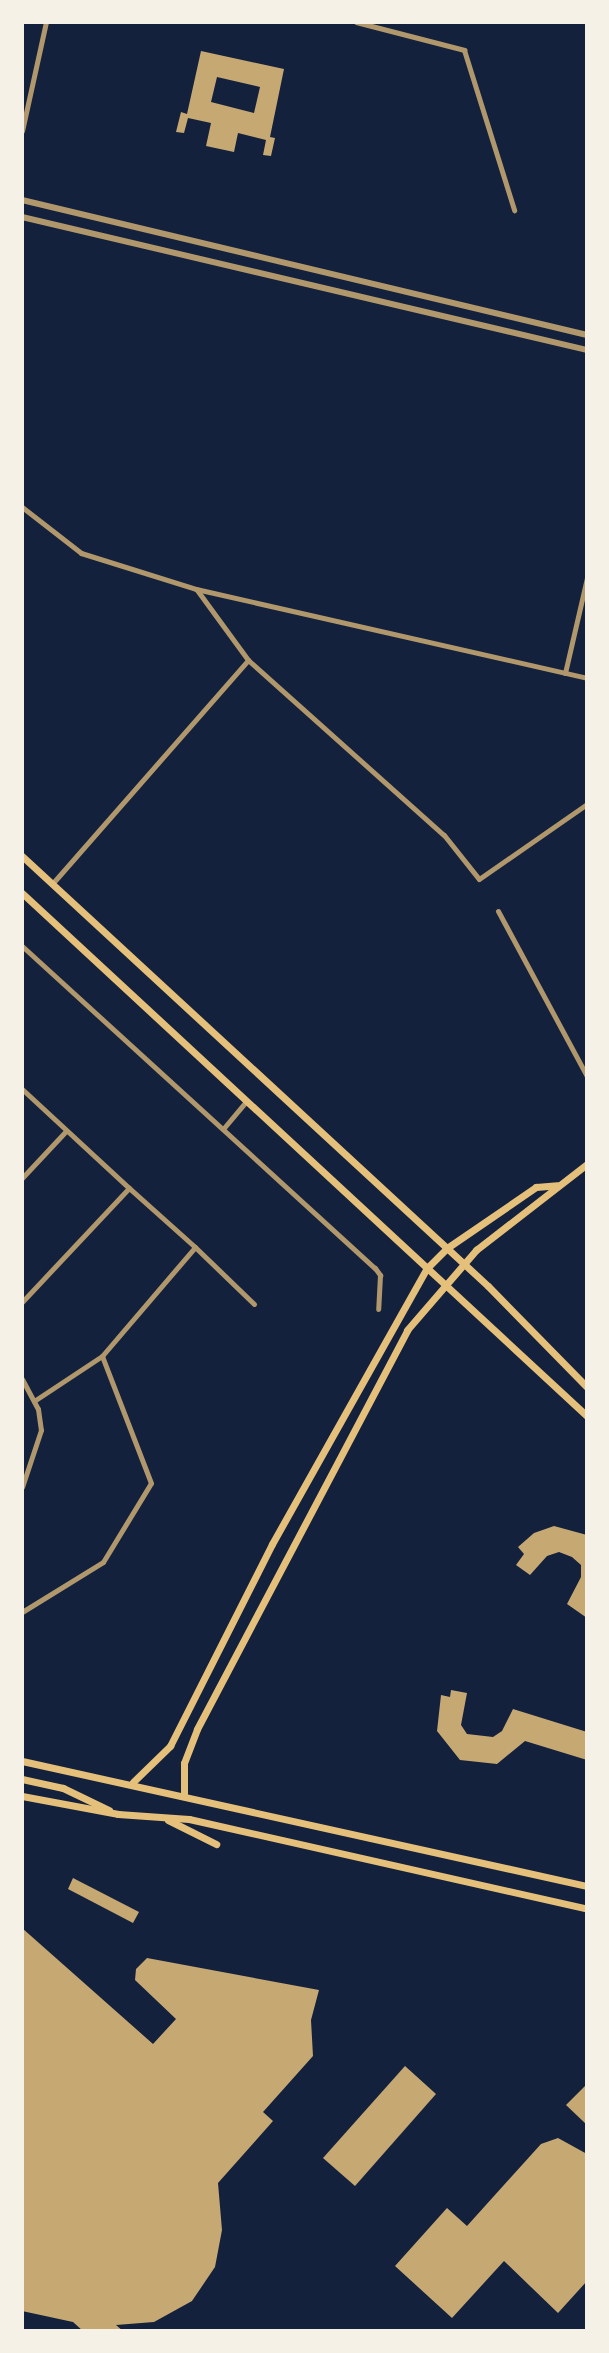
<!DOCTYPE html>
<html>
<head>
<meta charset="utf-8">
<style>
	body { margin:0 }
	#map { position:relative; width:609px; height:2353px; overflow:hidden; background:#14213d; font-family:Barlow,sans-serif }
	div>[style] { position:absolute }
	.building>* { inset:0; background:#c6a872 }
	.minor>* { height:5px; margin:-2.5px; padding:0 2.5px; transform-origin:2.5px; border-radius:2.5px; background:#b1986c }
	.tertiary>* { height:6px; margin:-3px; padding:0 3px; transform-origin:3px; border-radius:3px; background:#b1986c }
	.secondary>* { height:7px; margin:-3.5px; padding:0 3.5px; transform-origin:3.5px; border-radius:3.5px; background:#e5c07b }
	span { translate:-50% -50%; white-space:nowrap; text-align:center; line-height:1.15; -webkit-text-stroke:7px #f6f1e7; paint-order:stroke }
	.frame { position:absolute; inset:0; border:24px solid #f6f1e7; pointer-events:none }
</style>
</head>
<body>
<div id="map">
	<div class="building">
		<i style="clip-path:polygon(evenodd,201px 51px,284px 69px,270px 137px,275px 138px,271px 156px,263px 155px,266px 140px,238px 133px,234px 152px,206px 146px,211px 123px,188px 118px,184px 133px,176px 132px,181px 112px,187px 114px,201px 51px,217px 77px,260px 87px,254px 113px,211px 102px,217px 77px)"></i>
		<i style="clip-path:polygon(554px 1526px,587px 1535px,587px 1618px,567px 1604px,581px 1577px,581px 1565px,572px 1557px,559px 1552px,547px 1556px,530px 1575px,516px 1565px,524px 1554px,518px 1547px,534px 1533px)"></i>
		<i style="clip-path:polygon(451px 1690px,467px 1693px,461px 1725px,467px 1734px,493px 1737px,502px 1731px,513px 1709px,587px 1732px,587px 1760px,525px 1741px,497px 1764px,460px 1760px,437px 1731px,441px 1695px,450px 1697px)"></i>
		<i style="clip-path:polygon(73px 1878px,139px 1912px,133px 1923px,68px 1889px)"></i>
		<i style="clip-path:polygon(22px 1928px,153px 2044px,176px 2019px,135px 1980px,136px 1969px,147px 1958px,319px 1990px,311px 2020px,313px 2056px,263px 2112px,273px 2121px,218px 2183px,222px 2230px,215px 2267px,192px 2301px,154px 2322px,116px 2325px,123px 2331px,83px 2331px,73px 2322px,22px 2311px)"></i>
		<i style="clip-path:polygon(405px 2066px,436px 2094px,355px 2186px,323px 2158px)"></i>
		<i style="clip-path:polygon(587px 2084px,587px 2125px,566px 2105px)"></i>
		<i style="clip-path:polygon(558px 2138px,587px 2154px,587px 2281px,558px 2313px,504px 2261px,452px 2318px,395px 2266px,447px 2208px,467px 2226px,541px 2144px)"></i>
	</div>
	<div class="minor">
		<i style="left:356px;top:22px;width:112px;rotate:14.5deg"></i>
		<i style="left:464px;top:50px;width:168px;rotate:72.6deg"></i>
		<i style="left:22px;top:131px;width:112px;rotate:-77.6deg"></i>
		<i style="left:22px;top:507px;width:75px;rotate:37.9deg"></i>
		<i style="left:81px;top:553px;width:121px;rotate:17.4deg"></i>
		<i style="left:196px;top:589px;width:401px;rotate:12.8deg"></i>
		<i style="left:197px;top:590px;width:87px;rotate:53.9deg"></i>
		<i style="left:248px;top:660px;width:263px;rotate:41.8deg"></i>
		<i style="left:444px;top:835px;width:56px;rotate:51.5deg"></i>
		<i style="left:479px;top:879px;width:131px;rotate:-34.8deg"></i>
		<i style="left:565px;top:673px;width:98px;rotate:-77deg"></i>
		<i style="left:52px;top:884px;width:298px;rotate:-48.8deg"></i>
		<i style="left:498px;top:911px;width:187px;rotate:61.7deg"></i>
		<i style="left:22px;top:946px;width:478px;rotate:42.4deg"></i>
		<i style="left:375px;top:1268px;width:9px;rotate:54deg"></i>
		<i style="left:380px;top:1275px;width:34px;rotate:93deg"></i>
		<i style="left:22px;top:1089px;width:146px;rotate:42.8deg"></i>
		<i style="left:129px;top:1188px;width:156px;rotate:133.2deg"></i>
		<i style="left:223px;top:1129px;width:35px;rotate:-50deg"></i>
		<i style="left:22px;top:1178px;width:64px;rotate:-46.9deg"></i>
		<i style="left:195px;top:1247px;width:82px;rotate:44deg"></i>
		<i style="left:22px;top:1379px;width:34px;rotate:62deg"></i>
		<i style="left:38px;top:1409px;width:21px;rotate:82deg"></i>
		<i style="left:41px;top:1430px;width:60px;rotate:108.4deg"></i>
		<i style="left:34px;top:1401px;width:82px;rotate:-33.5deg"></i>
		<i style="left:22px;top:1612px;width:95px;rotate:-31.7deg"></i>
		<i style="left:103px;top:1562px;width:92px;rotate:-58.7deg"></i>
		<i style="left:151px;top:1483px;width:136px;rotate:-111.1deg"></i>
		<i style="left:102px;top:1356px;width:143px;rotate:-49.5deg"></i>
		<i style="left:195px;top:1247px;width:89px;rotate:-138.2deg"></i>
	</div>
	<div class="tertiary">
		<i style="left:22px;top:200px;width:581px;rotate:13.44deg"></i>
		<i style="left:22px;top:217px;width:580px;rotate:13.25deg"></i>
	</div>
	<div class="secondary">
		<i style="left:22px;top:856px;width:634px;rotate:42.7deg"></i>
		<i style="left:488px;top:1286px;width:141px;rotate:45.6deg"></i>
		<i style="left:22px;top:893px;width:770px;rotate:42.79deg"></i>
		<i style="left:22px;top:1761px;width:579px;rotate:12.48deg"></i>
		<i style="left:22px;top:1779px;width:42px;rotate:12.4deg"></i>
		<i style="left:63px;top:1788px;width:51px;rotate:25.6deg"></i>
		<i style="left:133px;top:1782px;width:52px;rotate:-44.2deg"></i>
		<i style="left:170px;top:1746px;width:226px;rotate:-63.2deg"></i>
		<i style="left:272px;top:1544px;width:317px;rotate:-60.7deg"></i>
		<i style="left:427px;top:1268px;width:28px;rotate:-45deg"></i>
		<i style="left:447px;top:1248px;width:108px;rotate:-34.4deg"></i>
		<i style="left:536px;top:1187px;width:21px;rotate:-5deg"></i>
		<i style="left:184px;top:1793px;width:30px;rotate:-90deg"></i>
		<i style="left:184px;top:1763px;width:36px;rotate:-69deg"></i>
		<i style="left:197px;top:1729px;width:451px;rotate:-62.2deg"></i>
		<i style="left:407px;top:1330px;width:106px;rotate:-49.2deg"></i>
		<i style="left:476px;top:1250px;width:140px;rotate:-37.8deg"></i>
		<i style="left:22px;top:1796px;width:98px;rotate:10.6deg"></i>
		<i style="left:118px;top:1814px;width:71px;rotate:4deg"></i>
		<i style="left:189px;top:1819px;width:408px;rotate:12.7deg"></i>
		<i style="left:168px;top:1820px;width:54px;rotate:26.6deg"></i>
	</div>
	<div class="frame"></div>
</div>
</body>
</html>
